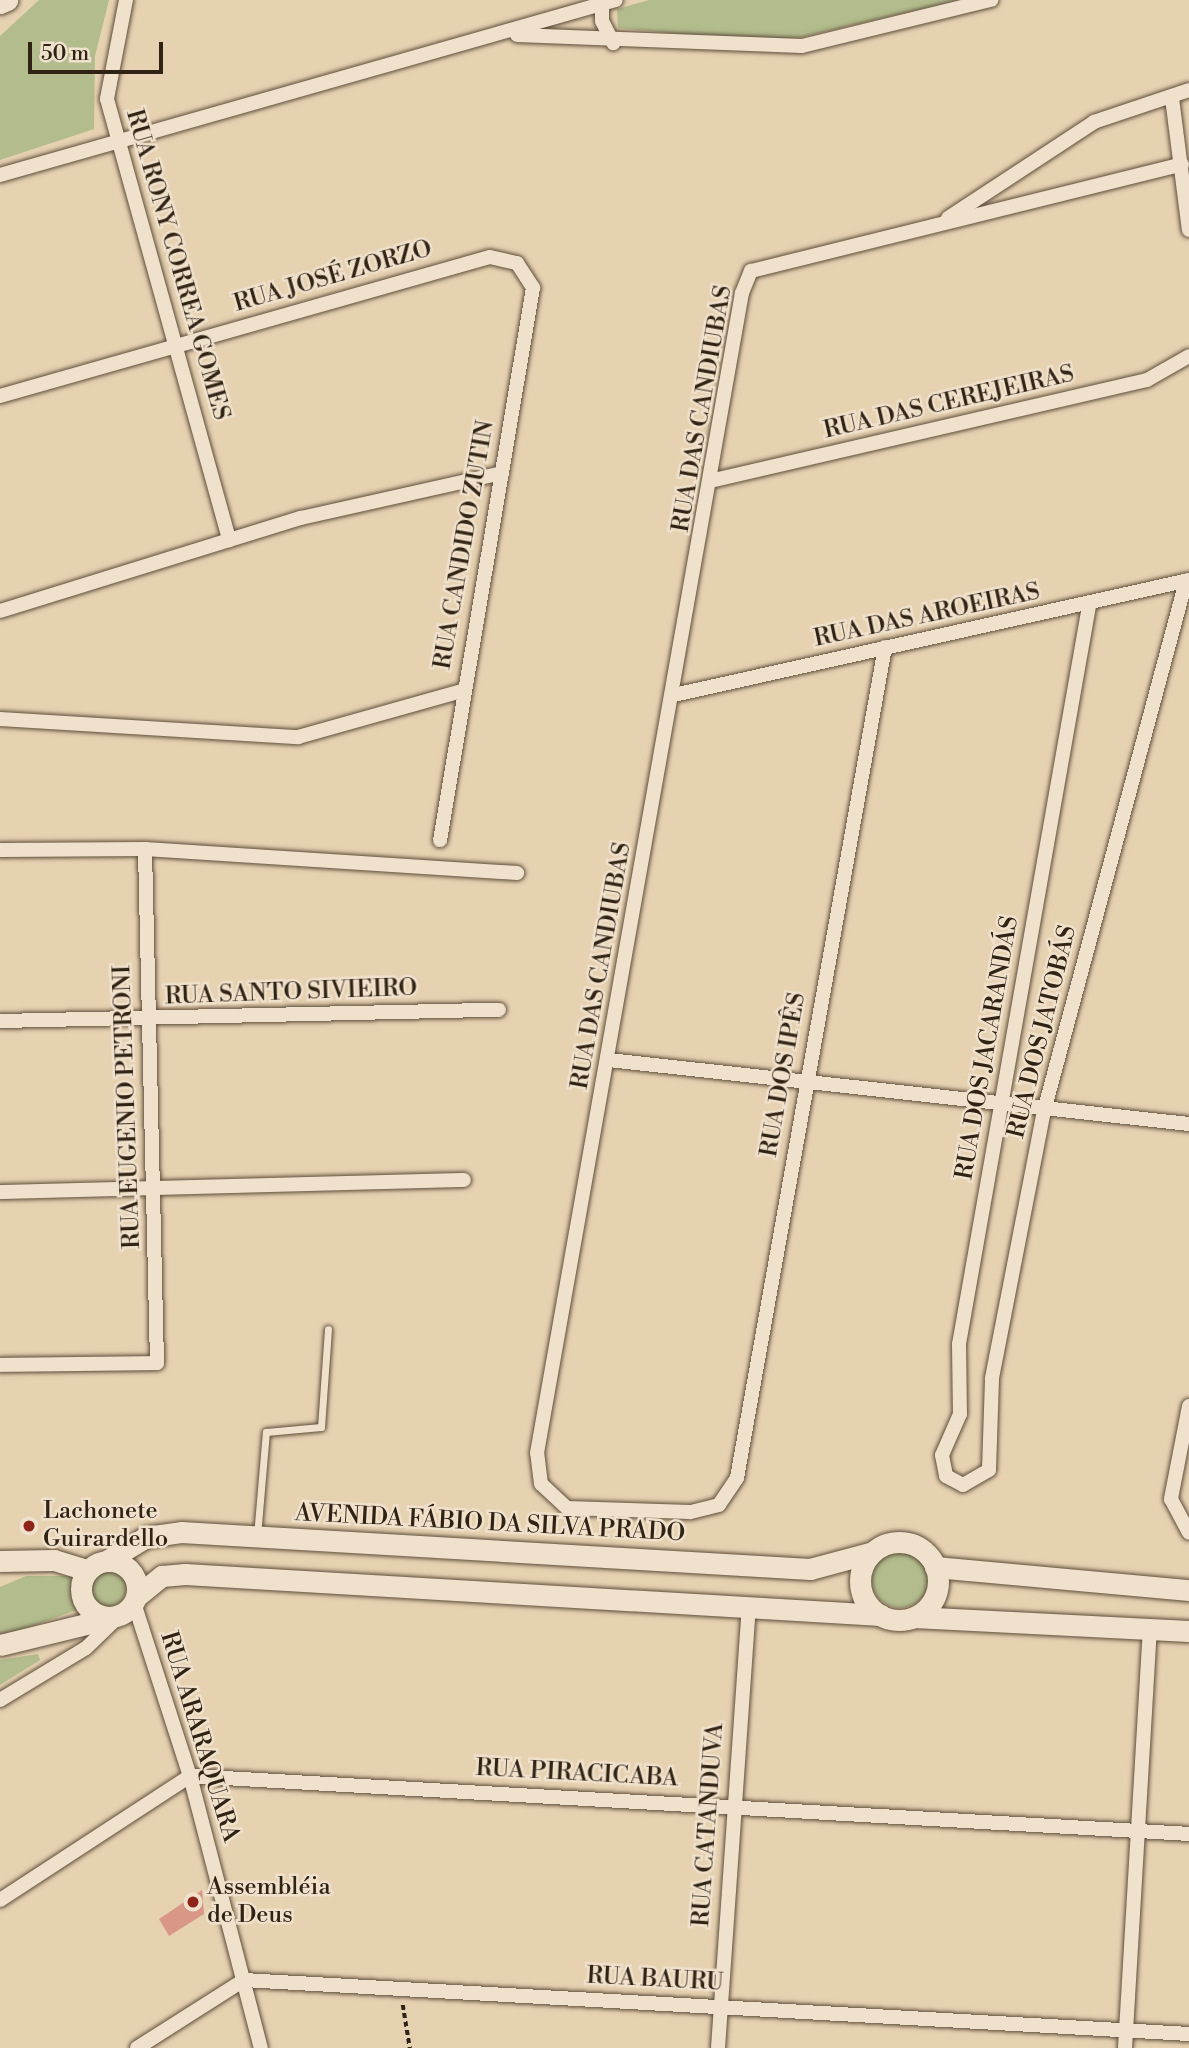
<!DOCTYPE html>
<html>
<head>
<meta charset="utf-8">
<style>
	body { margin:0 }
	#map { position:relative; width:1189px; height:2048px; overflow:hidden; background:#e6d1b1; font-family:"Libre Bodoni",serif }
	div>[style] { position:absolute }
	.green>* { inset:0; background:#b3bc8d }
	.round { border-radius:50% }
	.building>* { inset:0; background:#d99787 }
	.path>* { height:3.5px; margin-top:-1.75px; transform-origin:0; background:repeating-linear-gradient(90deg,#302313 0 5px,transparent 0 8.5px) }
	.roads { filter:drop-shadow(0 0 2px #5e4e3a) drop-shadow(0 0 2px #5e4e3a) }
	.lane>* { height:7px; margin:-3.5px; padding:0 3.5px; transform-origin:3.5px; border-radius:3.5px; background:#efe1cc }
	.street>* { height:14px; margin:-7px; padding:0 7px; transform-origin:7px; border-radius:7px; background:#efe1cc }
	.secondary>* { height:21px; margin:-10.5px; padding:0 10.5px; transform-origin:10.5px; border-radius:10.5px; background:#efe1cc }
	.secondary>.ring { margin:-10.5px; padding:0; box-sizing:content-box; background:none; border:21px solid #efe1cc; border-radius:50% }
	.dots>* { width:19px; height:19px; translate:-50% -50%; box-sizing:border-box; border:4px solid #efe1cc; border-radius:50% }
	span { translate:-50% -50%; white-space:nowrap; text-align:center; line-height:1.15; -webkit-text-stroke:5px #efe1cc; paint-order:stroke }
	.street-label { font-size:24px; color:#302313 }
	.poi-label { font-size:24px; color:#302313 }
	.left { translate:0 -50%; text-align:left }
	.scale { position:absolute; left:28px; top:42px; width:135px; height:32px; box-sizing:border-box; border:4px solid #302313; border-top:0; padding-left:9px; font-size:21px; line-height:24px; white-space:nowrap; color:#302313; -webkit-text-stroke:5px #efe1cc; paint-order:stroke }
</style>
</head>
<body>
<div id="map">
	<div class="green">
		<i style="clip-path:polygon(39px 0,109px 0,95px 56px,94px 129px,0 160px,0 36px)"></i>
		<i style="clip-path:polygon(649px 0,958px 0,802px 37px,756px 41px,618px 28px,617px 9px)"></i>
		<i class="round" style="left:872px;top:1552px;width:56px;height:56px"></i>
		<i class="round" style="left:90px;top:1570px;width:36px;height:36px"></i>
		<i style="clip-path:polygon(26px 1576px,70px 1576px,79px 1609px,0 1638px,0 1587px)"></i>
		<i style="clip-path:polygon(38px 1654px,40px 1660px,0 1685px,0 1660px)"></i>
	</div>
	<div class="building">
		<i style="clip-path:polygon(202px 1890px,204px 1914px,169px 1936px,159px 1919px)"></i>
	</div>
	<div class="path">
		<i style="left:403px;top:2005px;width:44px;rotate:80.8deg"></i>
	</div>
	<div class="roads">
		<div class="lane">
			<i style="left:257px;top:1536px;width:104px;rotate:-85.1deg"></i>
			<i style="left:266px;top:1432px;width:55px;rotate:-5.2deg"></i>
			<i style="left:321px;top:1427px;width:98px;rotate:-85.9deg"></i>
		</div>
		<div class="street">
			<i style="left:126px;top:0;width:101px;rotate:100.9deg"></i>
			<i style="left:107px;top:99px;width:458px;rotate:74.5deg"></i>
			<i style="left:602px;top:4px;width:17px;rotate:90deg"></i>
			<i style="left:602px;top:21px;width:25px;rotate:63deg"></i>
			<i style="left:517px;top:35px;width:285px;rotate:2.2deg"></i>
			<i style="left:802px;top:46px;width:195px;rotate:-13.7deg"></i>
			<i style="left:1172px;top:98px;width:133px;rotate:82.7deg"></i>
			<i style="left:0;top:175px;width:640px;rotate:-15.86deg"></i>
			<i style="left:948px;top:218px;width:175px;rotate:-33.3deg"></i>
			<i style="left:1094px;top:122px;width:100px;rotate:-18.6deg"></i>
			<i style="left:0;top:396px;width:509px;rotate:-15.84deg"></i>
			<i style="left:490px;top:257px;width:28px;rotate:13deg"></i>
			<i style="left:517px;top:263px;width:30px;rotate:57deg"></i>
			<i style="left:533px;top:288px;width:560px;rotate:99.56deg"></i>
			<i style="left:714px;top:480px;width:444px;rotate:-13deg"></i>
			<i style="left:1147px;top:380px;width:48px;rotate:-29.7deg"></i>
			<i style="left:1089px;top:606px;width:749px;rotate:99.99deg"></i>
			<i style="left:959px;top:1344px;width:70px;rotate:89.2deg"></i>
			<i style="left:960px;top:1414px;width:45px;rotate:113.7deg"></i>
			<i style="left:942px;top:1455px;width:21px;rotate:79deg"></i>
			<i style="left:946px;top:1476px;width:19px;rotate:28deg"></i>
			<i style="left:963px;top:1485px;width:30px;rotate:-30deg"></i>
			<i style="left:989px;top:1470px;width:92px;rotate:-88.1deg"></i>
			<i style="left:992px;top:1378px;width:272px;rotate:-79deg"></i>
			<i style="left:1044px;top:1111px;width:549px;rotate:-75deg"></i>
			<i style="left:0;top:611px;width:315px;rotate:-17.2deg"></i>
			<i style="left:301px;top:518px;width:206px;rotate:-12.6deg"></i>
			<i style="left:885px;top:647px;width:844px;rotate:100.1deg"></i>
			<i style="left:737px;top:1478px;width:32px;rotate:124deg"></i>
			<i style="left:719px;top:1505px;width:30px;rotate:166deg"></i>
			<i style="left:690px;top:1512px;width:123px;rotate:-178.1deg"></i>
			<i style="left:567px;top:1508px;width:35px;rotate:-137deg"></i>
			<i style="left:541px;top:1484px;width:31px;rotate:-97deg"></i>
			<i style="left:537px;top:1453px;width:1178px;rotate:-79.98deg"></i>
			<i style="left:742px;top:293px;width:24px;rotate:-68deg"></i>
			<i style="left:751px;top:271px;width:444px;rotate:-13.9deg"></i>
			<i style="left:674px;top:695px;width:528px;rotate:-12.59deg"></i>
			<i style="left:0;top:719px;width:299px;rotate:3.5deg"></i>
			<i style="left:298px;top:737px;width:170px;rotate:-15.7deg"></i>
			<i style="left:0;top:850px;width:145px;rotate:-0.4deg"></i>
			<i style="left:145px;top:849px;width:373px;rotate:3.7deg"></i>
			<i style="left:0;top:1021px;width:499px;rotate:-1.3deg"></i>
			<i style="left:609px;top:1060px;width:584px;rotate:6.3deg"></i>
			<i style="left:0;top:1192px;width:464px;rotate:-1.5deg"></i>
			<i style="left:0;top:1365px;width:157px;rotate:-0.7deg"></i>
			<i style="left:157px;top:1363px;width:514px;rotate:-91.34deg"></i>
			<i style="left:1189px;top:1406px;width:95px;rotate:101deg"></i>
			<i style="left:1171px;top:1499px;width:38px;rotate:62deg"></i>
			<i style="left:134px;top:1603px;width:182px;rotate:72.1deg"></i>
			<i style="left:190px;top:1776px;width:281px;rotate:75.4deg"></i>
			<i style="left:0;top:1700px;width:100px;rotate:-31.2deg"></i>
			<i style="left:86px;top:1648px;width:42px;rotate:-44deg"></i>
			<i style="left:0;top:1900px;width:227px;rotate:-33.1deg"></i>
			<i style="left:190px;top:1776px;width:1001px;rotate:3.32deg"></i>
			<i style="left:137px;top:2048px;width:127px;rotate:-32.4deg"></i>
			<i style="left:244px;top:1980px;width:947px;rotate:3.27deg"></i>
			<i style="left:718px;top:2048px;width:444px;rotate:-86deg"></i>
			<i style="left:1125px;top:2048px;width:420px;rotate:-86.6deg"></i>
		</div>
		<div class="secondary">
			<i style="left:0;top:3px;width:8px;rotate:-23deg"></i>
			<i class="ring" style="left:860px;top:1542px;width:57px;height:57px"></i>
			<i style="left:108px;top:1560px;width:44px;rotate:-31.2deg"></i>
			<i style="left:146px;top:1537px;width:35px;rotate:-8deg"></i>
			<i style="left:181px;top:1532px;width:630px;rotate:3.37deg"></i>
			<i style="left:810px;top:1569px;width:65px;rotate:-15.1deg"></i>
			<i class="ring" style="left:81px;top:1561px;width:35px;height:35px"></i>
			<i style="left:0;top:1561px;width:54px;rotate:-1.1deg"></i>
			<i style="left:54px;top:1560px;width:34px;rotate:17deg"></i>
			<i style="left:935px;top:1567px;width:255px;rotate:5.2deg"></i>
			<i style="left:137px;top:1596px;width:32px;rotate:-39deg"></i>
			<i style="left:162px;top:1576px;width:23px;rotate:-5deg"></i>
			<i style="left:185px;top:1574px;width:697px;rotate:3.37deg"></i>
			<i style="left:914px;top:1617px;width:275px;rotate:2.9deg"></i>
			<i style="left:0;top:1645px;width:114px;rotate:-13.7deg"></i>
		</div>
	</div>
	<div class="dots">
		<i style="left:29px;top:1526px;background:#8f2418"></i>
		<i style="left:193px;top:1902px;background:#8f2418"></i>
	</div>
	<div class="street-label">
		<span style="left:177px;top:265px;rotate:74deg">RUA RONY CORREA GOMES</span>
		<span style="left:333px;top:277px;rotate:-16deg">RUA JOSÉ ZORZO</span>
		<span style="left:949px;top:403px;rotate:-13deg">RUA DAS CEREJEIRAS</span>
		<span style="left:703px;top:409px;rotate:-80deg">RUA DAS CANDIUBAS</span>
		<span style="left:465px;top:545px;rotate:-80deg">RUA CANDIDO ZUTIN</span>
		<span style="left:927px;top:616px;rotate:-12deg">RUA DAS AROEIRAS</span>
		<span style="left:602px;top:966px;rotate:-80deg">RUA DAS CANDIUBAS</span>
		<span style="left:291px;top:993px;rotate:-2deg">RUA SANTO SIVIEIRO</span>
		<span style="left:1043px;top:1032px;rotate:-76deg">RUA DOS JATOBÁS</span>
		<span style="left:988px;top:1048px;rotate:-80deg">RUA DOS JACARANDÁS</span>
		<span style="left:784px;top:1075px;rotate:-80deg">RUA DOS IPÊS</span>
		<span style="left:128px;top:1107px;rotate:-92deg">RUA EUGENIO PETRONI</span>
		<span style="left:490px;top:1524px;rotate:3deg">AVENIDA FÁBIO DA SILVA PRADO</span>
		<span style="left:199px;top:1737px;rotate:73deg">RUA ARARAQUARA</span>
		<span style="left:577px;top:1774px;rotate:3deg">RUA PIRACICABA</span>
		<span style="left:709px;top:1825px;rotate:-86deg">RUA CATANDUVA</span>
		<span style="left:655px;top:1980px;rotate:3deg">RUA BAURU</span>
	</div>
	<div class="poi-label">
		<span class="left" style="left:43px;top:1526px">Lachonete<br>Guirardello</span>
		<span class="left" style="left:207px;top:1902px">Assembléia<br>de Deus</span>
	</div>
	<div class="scale">50 m</div>
</div>
</body>
</html>
